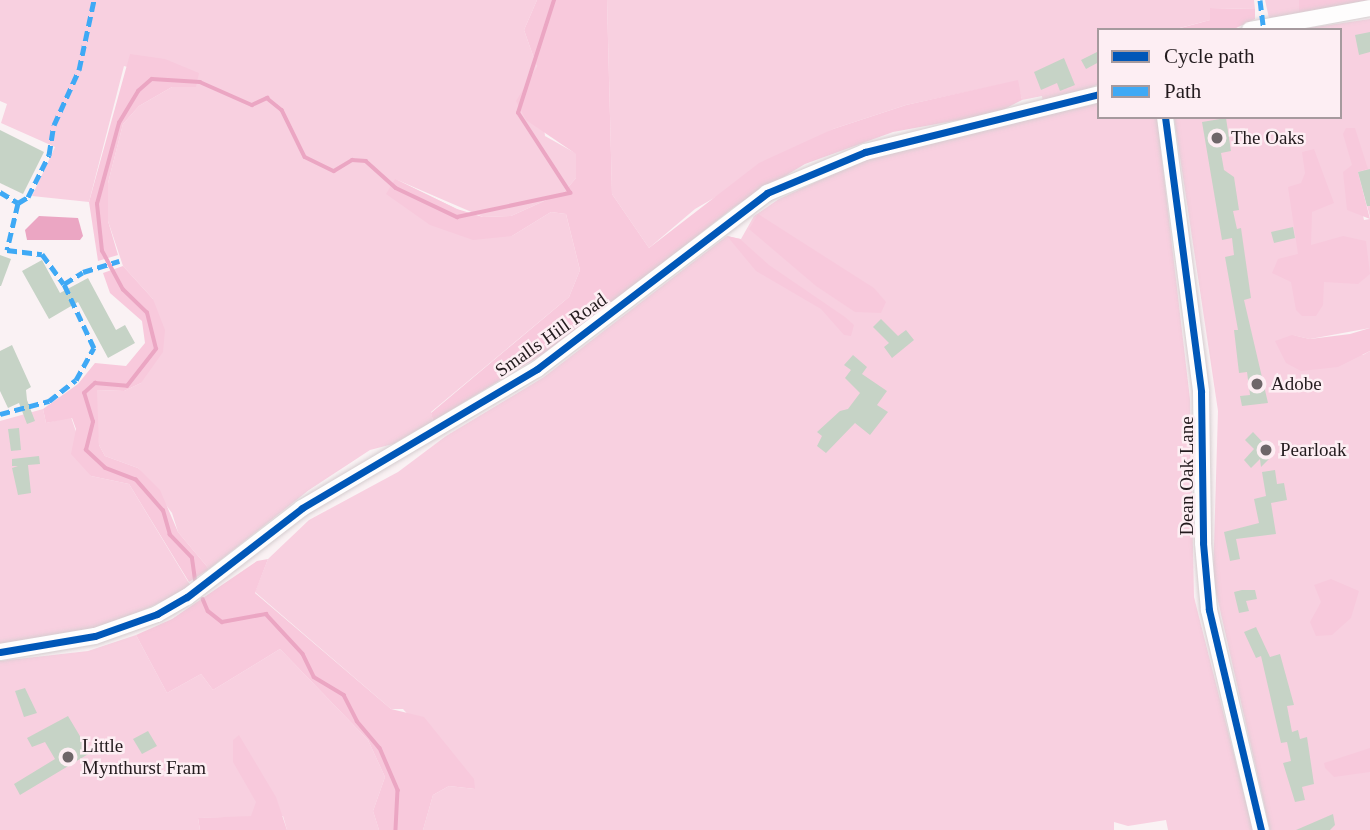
<!DOCTYPE html>
<html>
<head>
<meta charset="utf-8">
<style>
	body { margin:0 }
	#map { position:relative; width:1370px; height:830px; overflow:hidden; background:#faf2f4; font-family:"Times New Roman",serif }
	div>[style] { position:absolute }
	.green>* { inset:0; background:#f8d0e0 }
	.forest>* { inset:0; background:#f8c9dc }
	.water>* { inset:0; background:#eba6c3 }
	.stream>* { height:3.5px; margin:-1.75px; padding:0 1.75px; transform-origin:1.75px; border-radius:1.75px; background:#eba6c3 }
	.building>* { inset:0; background:#c6d3c6 }
	.roads { filter:drop-shadow(0 0 2px #d5cdcf) drop-shadow(0 0 2px #d5cdcf) }
	.secondary>* { height:16px; margin:-8px; padding:0 8px; transform-origin:8px; border-radius:8px; background:#fefdfd }
	.quiet>* { height:5px; margin-top:-2.5px; transform-origin:0; background:repeating-linear-gradient(90deg,#3fa9f5 0 10px,transparent 0 15px) }
	.cycleway>* { height:7px; margin:-3.5px; padding:0 3.5px; transform-origin:3.5px; border-radius:3.5px; background:#0057b8 }
	.dots>* { width:19px; height:19px; translate:-50% -50%; box-sizing:border-box; border:4px solid #fdeef3; border-radius:50% }
	span { translate:-50% -50%; white-space:nowrap; text-align:center; line-height:1.15; -webkit-text-stroke:5px #fdeef3; paint-order:stroke }
	.poi-label { font-size:19px; color:#231b1e }
	.left { translate:0 -50%; text-align:left }
	.street-label { font-size:19px; color:#231b1e }
	.legend { position:absolute; left:1097px; top:28px; width:245px; height:91px; box-sizing:border-box; background:#fdeef3; border:2px solid #a69a9e; margin:0; padding:9px 12px; list-style:none; font-size:21px; color:#231b1e }
	.legend li { display:flex; align-items:center; gap:14px; height:35px }
	.legend b { width:35px; border:2px solid #a69a9e }
</style>
</head>
<body>
<div id="map">
	<div class="green">
		<i style="clip-path:polygon(0 0,537px 0,524px 30px,537px 67px,545px 136px,577px 154px,576px 178px,564px 192px,511px 216px,483px 217px,395px 179px,512px 236px,551px 212px,566px 214px,580px 270px,569px 297px,431px 412px,433px 421px,393px 444px,370px 450px,309px 490px,209px 569px,178px 532px,172px 513px,138px 468px,105px 456px,99px 445px,94px 401px,97px 390px,124px 391px,141px 383px,153px 299px,123px 266px,108px 221px,108px 183px,123px 124px,139px 106px,172px 87px,196px 87px,124px 66px,89px 202px,32px 196px,55px 147px,1px 123px,7px 104px,0 101px)"></i>
		<i style="clip-path:polygon(607px 0,1254px 0,1255px 9px,1210px 8px,1210px 20px,1172px 30px,1099px 30px,1099px 84px,1078px 93px,1043px 102px,1042px 96px,1022px 100px,1017px 81px,906px 105px,833px 129px,695px 209px,649px 248px,612px 194px)"></i>
		<i style="clip-path:polygon(1265px 0,1299px 0,1299px 14px,1269px 18px)"></i>
		<i style="clip-path:polygon(1370px 19px,1370px 217px,1358px 172px,1367px 169px,1352px 165px,1364px 220px,1370px 219px,1370px 328px,1310px 339px,1292px 335px,1363px 355px,1370px 351px,1370px 830px,1270px 830px,1213px 579px,1218px 411px,1174px 117px,1340px 117px,1340px 30px,1295px 30px)"></i>
		<i style="clip-path:polygon(1099px 103px,1099px 117px,1157px 117px,1190px 399px,1194px 597px,1253px 830px,1168px 830px,1166px 820px,1128px 826px,1114px 822px,1114px 830px,423px 830px,433px 795px,449px 786px,475px 789px,403px 709px,391px 709px,255px 592px,268px 559px,309px 520px,398px 472px,446px 436px,544px 377px,727px 236px,741px 239px,754px 216px,779px 199px,875px 155px)"></i>
		<i style="clip-path:polygon(43px 409px,46px 423px,71px 417px,91px 476px,129px 484px,192px 588px,106px 627px,0 647px,0 421px)"></i>
		<i style="clip-path:polygon(136px 635px,167px 693px,201px 674px,213px 690px,280px 649px,368px 740px,385px 777px,373px 811px,379px 830px,287px 830px,283px 816px,198px 818px,200px 830px,0 830px,0 661px,88px 651px)"></i>
	</div>
	<div class="forest">
		<i style="clip-path:polygon(537px 0,607px 0,612px 194px,649px 248px,759px 163px,833px 129px,906px 105px,1018px 80px,1022px 100px,997px 113px,893px 132px,805px 164px,734px 207px,561px 343px,433px 421px,431px 413px,569px 297px,580px 270px,566px 214px,551px 212px,512px 236px,473px 240px,430px 225px,386px 194px,395px 179px,457px 209px,483px 217px,511px 216px,564px 192px,576px 178px,576px 154px,526px 120px,516px 101px,537px 67px,524px 30px)"></i>
		<i style="clip-path:polygon(1299px 0,1370px 0,1370px 4px,1299px 14px)"></i>
		<i style="clip-path:polygon(1210px 8px,1255px 9px,1255px 19px,1232px 30px,1173px 30px,1210px 20px)"></i>
		<i style="clip-path:polygon(130px 54px,165px 59px,199px 73px,196px 87px,172px 87px,139px 106px,123px 124px,108px 183px,108px 221px,118px 255px,98px 261px,89px 202px)"></i>
		<i style="clip-path:polygon(1346px 128px,1355px 128px,1368px 169px,1358px 172px,1370px 219px,1347px 210px,1343px 172px,1352px 165px,1343px 134px)"></i>
		<i style="clip-path:polygon(1314px 149px,1334px 203px,1312px 212px,1311px 245px,1343px 236px,1366px 241px,1370px 274px,1358px 284px,1324px 282px,1323px 305px,1316px 316px,1302px 316px,1296px 310px,1291px 282px,1272px 273px,1278px 259px,1298px 254px,1288px 187px,1301px 183px,1305px 173px,1302px 152px)"></i>
		<i style="clip-path:polygon(758px 214px,874px 288px,886px 302px,881px 313px,855px 312px,816px 286px,749px 229px)"></i>
		<i style="clip-path:polygon(727px 236px,740px 239px,769px 265px,845px 317px,854px 325px,851px 336px,844px 335px,821px 309px,756px 271px)"></i>
		<i style="clip-path:polygon(123px 266px,153px 299px,165px 330px,163px 352px,141px 383px,124px 391px,97px 390px,99px 445px,105px 456px,138px 468px,160px 490px,178px 532px,209px 569px,189px 582px,129px 484px,91px 476px,71px 454px,76px 429px,72px 418px,46px 423px,43px 409px,78px 384px,95px 363px,126px 366px,145px 343px,142px 321px,110px 293px,103px 273px)"></i>
		<i style="clip-path:polygon(1370px 328px,1370px 351px,1338px 367px,1301px 371px,1286px 363px,1275px 341px,1292px 335px,1310px 339px,1350px 334px)"></i>
		<i style="clip-path:polygon(268px 559px,255px 593px,391px 709px,424px 717px,474px 779px,475px 789px,449px 786px,433px 795px,423px 830px,379px 830px,373px 811px,385px 777px,368px 740px,280px 649px,213px 690px,201px 674px,167px 693px,136px 635px,172px 619px,257px 561px)"></i>
		<i style="clip-path:polygon(1331px 579px,1359px 591px,1351px 618px,1332px 635px,1316px 636px,1310px 622px,1321px 602px,1314px 585px)"></i>
		<i style="clip-path:polygon(239px 735px,276px 797px,287px 830px,200px 830px,198px 818px,251px 816px,256px 802px,233px 762px,233px 740px)"></i>
		<i style="clip-path:polygon(1370px 748px,1370px 772px,1334px 777px,1325px 768px,1324px 763px)"></i>
	</div>
	<div class="water">
		<i style="clip-path:polygon(39px 216px,78px 218px,83px 236px,80px 240px,27px 240px,25px 230px)"></i>
	</div>
	<div class="stream">
		<i style="left:195px;top:580px;width:22px;rotate:-98deg"></i>
		<i style="left:192px;top:558px;width:32px;rotate:-134deg"></i>
		<i style="left:170px;top:535px;width:25px;rotate:-106deg"></i>
		<i style="left:163px;top:511px;width:41px;rotate:-131.1deg"></i>
		<i style="left:136px;top:480px;width:33px;rotate:-159deg"></i>
		<i style="left:105px;top:468px;width:26px;rotate:-137deg"></i>
		<i style="left:86px;top:450px;width:29px;rotate:-76deg"></i>
		<i style="left:93px;top:422px;width:30px;rotate:-107deg"></i>
		<i style="left:84px;top:393px;width:15px;rotate:-42deg"></i>
		<i style="left:95px;top:383px;width:32px;rotate:5deg"></i>
		<i style="left:127px;top:386px;width:47px;rotate:-51.9deg"></i>
		<i style="left:156px;top:349px;width:37px;rotate:-104deg"></i>
		<i style="left:147px;top:313px;width:33px;rotate:-136deg"></i>
		<i style="left:123px;top:290px;width:44px;rotate:-118.3deg"></i>
		<i style="left:102px;top:251px;width:47px;rotate:-96.1deg"></i>
		<i style="left:97px;top:204px;width:84px;rotate:-74.8deg"></i>
		<i style="left:119px;top:123px;width:37px;rotate:-59deg"></i>
		<i style="left:138px;top:91px;width:18px;rotate:-41deg"></i>
		<i style="left:152px;top:79px;width:48px;rotate:3.6deg"></i>
		<i style="left:200px;top:82px;width:57px;rotate:23.9deg"></i>
		<i style="left:252px;top:105px;width:17px;rotate:-25deg"></i>
		<i style="left:267px;top:98px;width:19px;rotate:39deg"></i>
		<i style="left:282px;top:110px;width:52px;rotate:63.9deg"></i>
		<i style="left:305px;top:157px;width:32px;rotate:26deg"></i>
		<i style="left:334px;top:171px;width:21px;rotate:-31deg"></i>
		<i style="left:352px;top:160px;width:14px;rotate:4deg"></i>
		<i style="left:366px;top:161px;width:40px;rotate:42deg"></i>
		<i style="left:396px;top:188px;width:68px;rotate:25.4deg"></i>
		<i style="left:457px;top:217px;width:116px;rotate:-12deg"></i>
		<i style="left:570px;top:193px;width:95px;rotate:-123deg"></i>
		<i style="left:518px;top:113px;width:119px;rotate:-72.3deg"></i>
		<i style="left:203px;top:599px;width:13px;rotate:67deg"></i>
		<i style="left:208px;top:611px;width:18px;rotate:38deg"></i>
		<i style="left:222px;top:622px;width:45px;rotate:-10.3deg"></i>
		<i style="left:266px;top:614px;width:54px;rotate:47.2deg"></i>
		<i style="left:303px;top:654px;width:25px;rotate:64deg"></i>
		<i style="left:314px;top:677px;width:35px;rotate:31deg"></i>
		<i style="left:344px;top:695px;width:29px;rotate:63deg"></i>
		<i style="left:357px;top:721px;width:35px;rotate:50deg"></i>
		<i style="left:380px;top:748px;width:46px;rotate:66.8deg"></i>
		<i style="left:398px;top:790px;width:40px;rotate:92.9deg"></i>
	</div>
	<div class="building">
		<i style="clip-path:polygon(1370px 32px,1370px 52px,1359px 55px,1355px 35px)"></i>
		<i style="clip-path:polygon(1099px 51px,1099px 62px,1086px 69px,1081px 60px)"></i>
		<i style="clip-path:polygon(1064px 58px,1075px 85px,1060px 91px,1057px 83px,1041px 90px,1034px 72px)"></i>
		<i style="clip-path:polygon(1226px 118px,1231px 151px,1221px 153px,1224px 170px,1234px 177px,1239px 210px,1233px 211px,1237px 229px,1241px 228px,1251px 298px,1244px 300px,1268px 403px,1242px 406px,1240px 396px,1250px 395px,1247px 372px,1239px 373px,1234px 330px,1238px 330px,1225px 257px,1234px 255px,1232px 238px,1222px 240px,1202px 122px)"></i>
		<i style="clip-path:polygon(0 130px,44px 152px,23px 194px,0 183px)"></i>
		<i style="clip-path:polygon(1370px 169px,1370px 206px,1367px 206px,1358px 172px)"></i>
		<i style="clip-path:polygon(1293px 227px,1295px 238px,1274px 243px,1271px 232px)"></i>
		<i style="clip-path:polygon(0 255px,11px 259px,1px 286px,0 286px)"></i>
		<i style="clip-path:polygon(42px 260px,60px 293px,88px 278px,116px 330px,125px 325px,135px 343px,108px 358px,78px 302px,49px 319px,22px 271px)"></i>
		<i style="clip-path:polygon(881px 319px,898px 336px,906px 330px,914px 340px,892px 358px,884px 347px,889px 343px,873px 327px)"></i>
		<i style="clip-path:polygon(12px 345px,31px 387px,26px 390px,27px 400px,35px 421px,27px 424px,19px 403px,8px 408px,0 391px,0 351px)"></i>
		<i style="clip-path:polygon(853px 355px,867px 367px,862px 374px,887px 391px,877px 405px,888px 412px,870px 435px,855px 423px,826px 453px,817px 446px,822px 436px,817px 432px,840px 411px,848px 409px,860px 393px,845px 378px,851px 370px,844px 365px)"></i>
		<i style="clip-path:polygon(19px 428px,21px 450px,11px 451px,8px 429px)"></i>
		<i style="clip-path:polygon(1253px 432px,1274px 454px,1261px 467px,1260px 459px,1251px 468px,1244px 460px,1254px 449px,1245px 440px)"></i>
		<i style="clip-path:polygon(39px 456px,40px 464px,28px 465px,31px 493px,18px 495px,12px 468px,18px 466px,12px 466px,12px 459px)"></i>
		<i style="clip-path:polygon(1275px 470px,1277px 484px,1284px 483px,1287px 500px,1271px 503px,1276px 534px,1236px 539px,1240px 559px,1230px 561px,1224px 532px,1259px 523px,1254px 499px,1266px 496px,1262px 472px)"></i>
		<i style="clip-path:polygon(1242px 590px,1255px 590px,1257px 599px,1246px 601px,1249px 611px,1239px 613px,1234px 592px)"></i>
		<i style="clip-path:polygon(1256px 627px,1270px 657px,1280px 654px,1294px 705px,1287px 706px,1292px 732px,1298px 730px,1300px 739px,1307px 737px,1314px 784px,1302px 787px,1305px 800px,1295px 802px,1283px 763px,1291px 761px,1287px 742px,1281px 743px,1261px 656px,1256px 658px,1244px 632px)"></i>
		<i style="clip-path:polygon(25px 688px,37px 713px,24px 717px,15px 691px)"></i>
		<i style="clip-path:polygon(68px 716px,90px 753px,20px 795px,14px 784px,55px 759px,45px 742px,32px 747px,27px 738px)"></i>
		<i style="clip-path:polygon(148px 731px,157px 746px,142px 754px,133px 739px)"></i>
		<i style="clip-path:polygon(1333px 814px,1335px 825px,1330px 830px,1296px 830px)"></i>
	</div>
	<div class="roads">
		<div class="secondary">
			<i style="left:1250px;top:30px;width:122px;rotate:-10.4deg"></i>
			<i style="left:1165px;top:117px;width:277px;rotate:82.5deg"></i>
			<i style="left:1201px;top:392px;width:151px;rotate:89.2deg"></i>
			<i style="left:1203px;top:543px;width:67px;rotate:84.9deg"></i>
			<i style="left:1209px;top:610px;width:226px;rotate:76.7deg"></i>
			<i style="left:0;top:652px;width:96px;rotate:-9.6deg"></i>
			<i style="left:95px;top:636px;width:66px;rotate:-19.5deg"></i>
			<i style="left:157px;top:614px;width:34px;rotate:-30deg"></i>
			<i style="left:187px;top:597px;width:145px;rotate:-37.7deg"></i>
			<i style="left:302px;top:508px;width:273px;rotate:-30.6deg"></i>
			<i style="left:537px;top:369px;width:290px;rotate:-37.4deg"></i>
			<i style="left:767px;top:193px;width:106px;rotate:-22.7deg"></i>
			<i style="left:865px;top:152px;width:241px;rotate:-13.9deg"></i>
		</div>
	</div>
	<div class="quiet">
		<i style="left:1260px;top:0;width:26px;rotate:83deg"></i>
		<i style="left:0;top:192px;width:21px;rotate:31deg"></i>
		<i style="left:18px;top:203px;width:48px;rotate:103.2deg"></i>
		<i style="left:7px;top:250px;width:35px;rotate:7deg"></i>
		<i style="left:42px;top:254px;width:37px;rotate:54deg"></i>
		<i style="left:18px;top:203px;width:12px;rotate:-31deg"></i>
		<i style="left:28px;top:197px;width:47px;rotate:-63.4deg"></i>
		<i style="left:49px;top:155px;width:30px;rotate:-81deg"></i>
		<i style="left:54px;top:125px;width:60px;rotate:-65.6deg"></i>
		<i style="left:79px;top:70px;width:72px;rotate:-77.9deg"></i>
		<i style="left:0;top:414px;width:51px;rotate:-14.9deg"></i>
		<i style="left:49px;top:401px;width:34px;rotate:-38deg"></i>
		<i style="left:76px;top:380px;width:37px;rotate:-61deg"></i>
		<i style="left:94px;top:348px;width:71px;rotate:-115.1deg"></i>
		<i style="left:64px;top:284px;width:22px;rotate:-32deg"></i>
		<i style="left:83px;top:272px;width:38px;rotate:-17deg"></i>
	</div>
	<div class="cycleway">
		<i style="left:1165px;top:117px;width:277px;rotate:82.5deg"></i>
		<i style="left:1201px;top:392px;width:151px;rotate:89.2deg"></i>
		<i style="left:1203px;top:543px;width:67px;rotate:84.9deg"></i>
		<i style="left:1209px;top:610px;width:226px;rotate:76.7deg"></i>
		<i style="left:0;top:652px;width:96px;rotate:-9.6deg"></i>
		<i style="left:95px;top:636px;width:66px;rotate:-19.5deg"></i>
		<i style="left:157px;top:614px;width:34px;rotate:-30deg"></i>
		<i style="left:187px;top:597px;width:145px;rotate:-37.7deg"></i>
		<i style="left:302px;top:508px;width:273px;rotate:-30.6deg"></i>
		<i style="left:537px;top:369px;width:290px;rotate:-37.4deg"></i>
		<i style="left:767px;top:193px;width:106px;rotate:-22.7deg"></i>
		<i style="left:865px;top:152px;width:241px;rotate:-13.9deg"></i>
	</div>
	<div class="dots">
		<i style="left:1217px;top:138px;background:#6e6669"></i>
		<i style="left:1257px;top:384px;background:#6e6669"></i>
		<i style="left:1266px;top:450px;background:#6e6669"></i>
		<i style="left:68px;top:757px;background:#6e6669"></i>
	</div>
	<div class="poi-label">
		<span class="left" style="left:1231px;top:138px">The Oaks</span>
		<span class="left" style="left:1271px;top:384px">Adobe</span>
		<span class="left" style="left:1280px;top:450px">Pearloak</span>
		<span class="left" style="left:82px;top:757px">Little<br>Mynthurst Fram</span>
	</div>
	<div class="street-label">
		<span style="left:551px;top:335px;rotate:-35deg">Smalls Hill Road</span>
		<span style="left:1187px;top:476px;rotate:-90deg">Dean Oak Lane</span>
	</div>
	<ul class="legend">
	<li><b style="height:9px;background:#0057b8"></b>Cycle path</li>
	<li><b style="height:9px;background:#3fa9f5"></b>Path</li>
	</ul>
</div>
</body>
</html>
